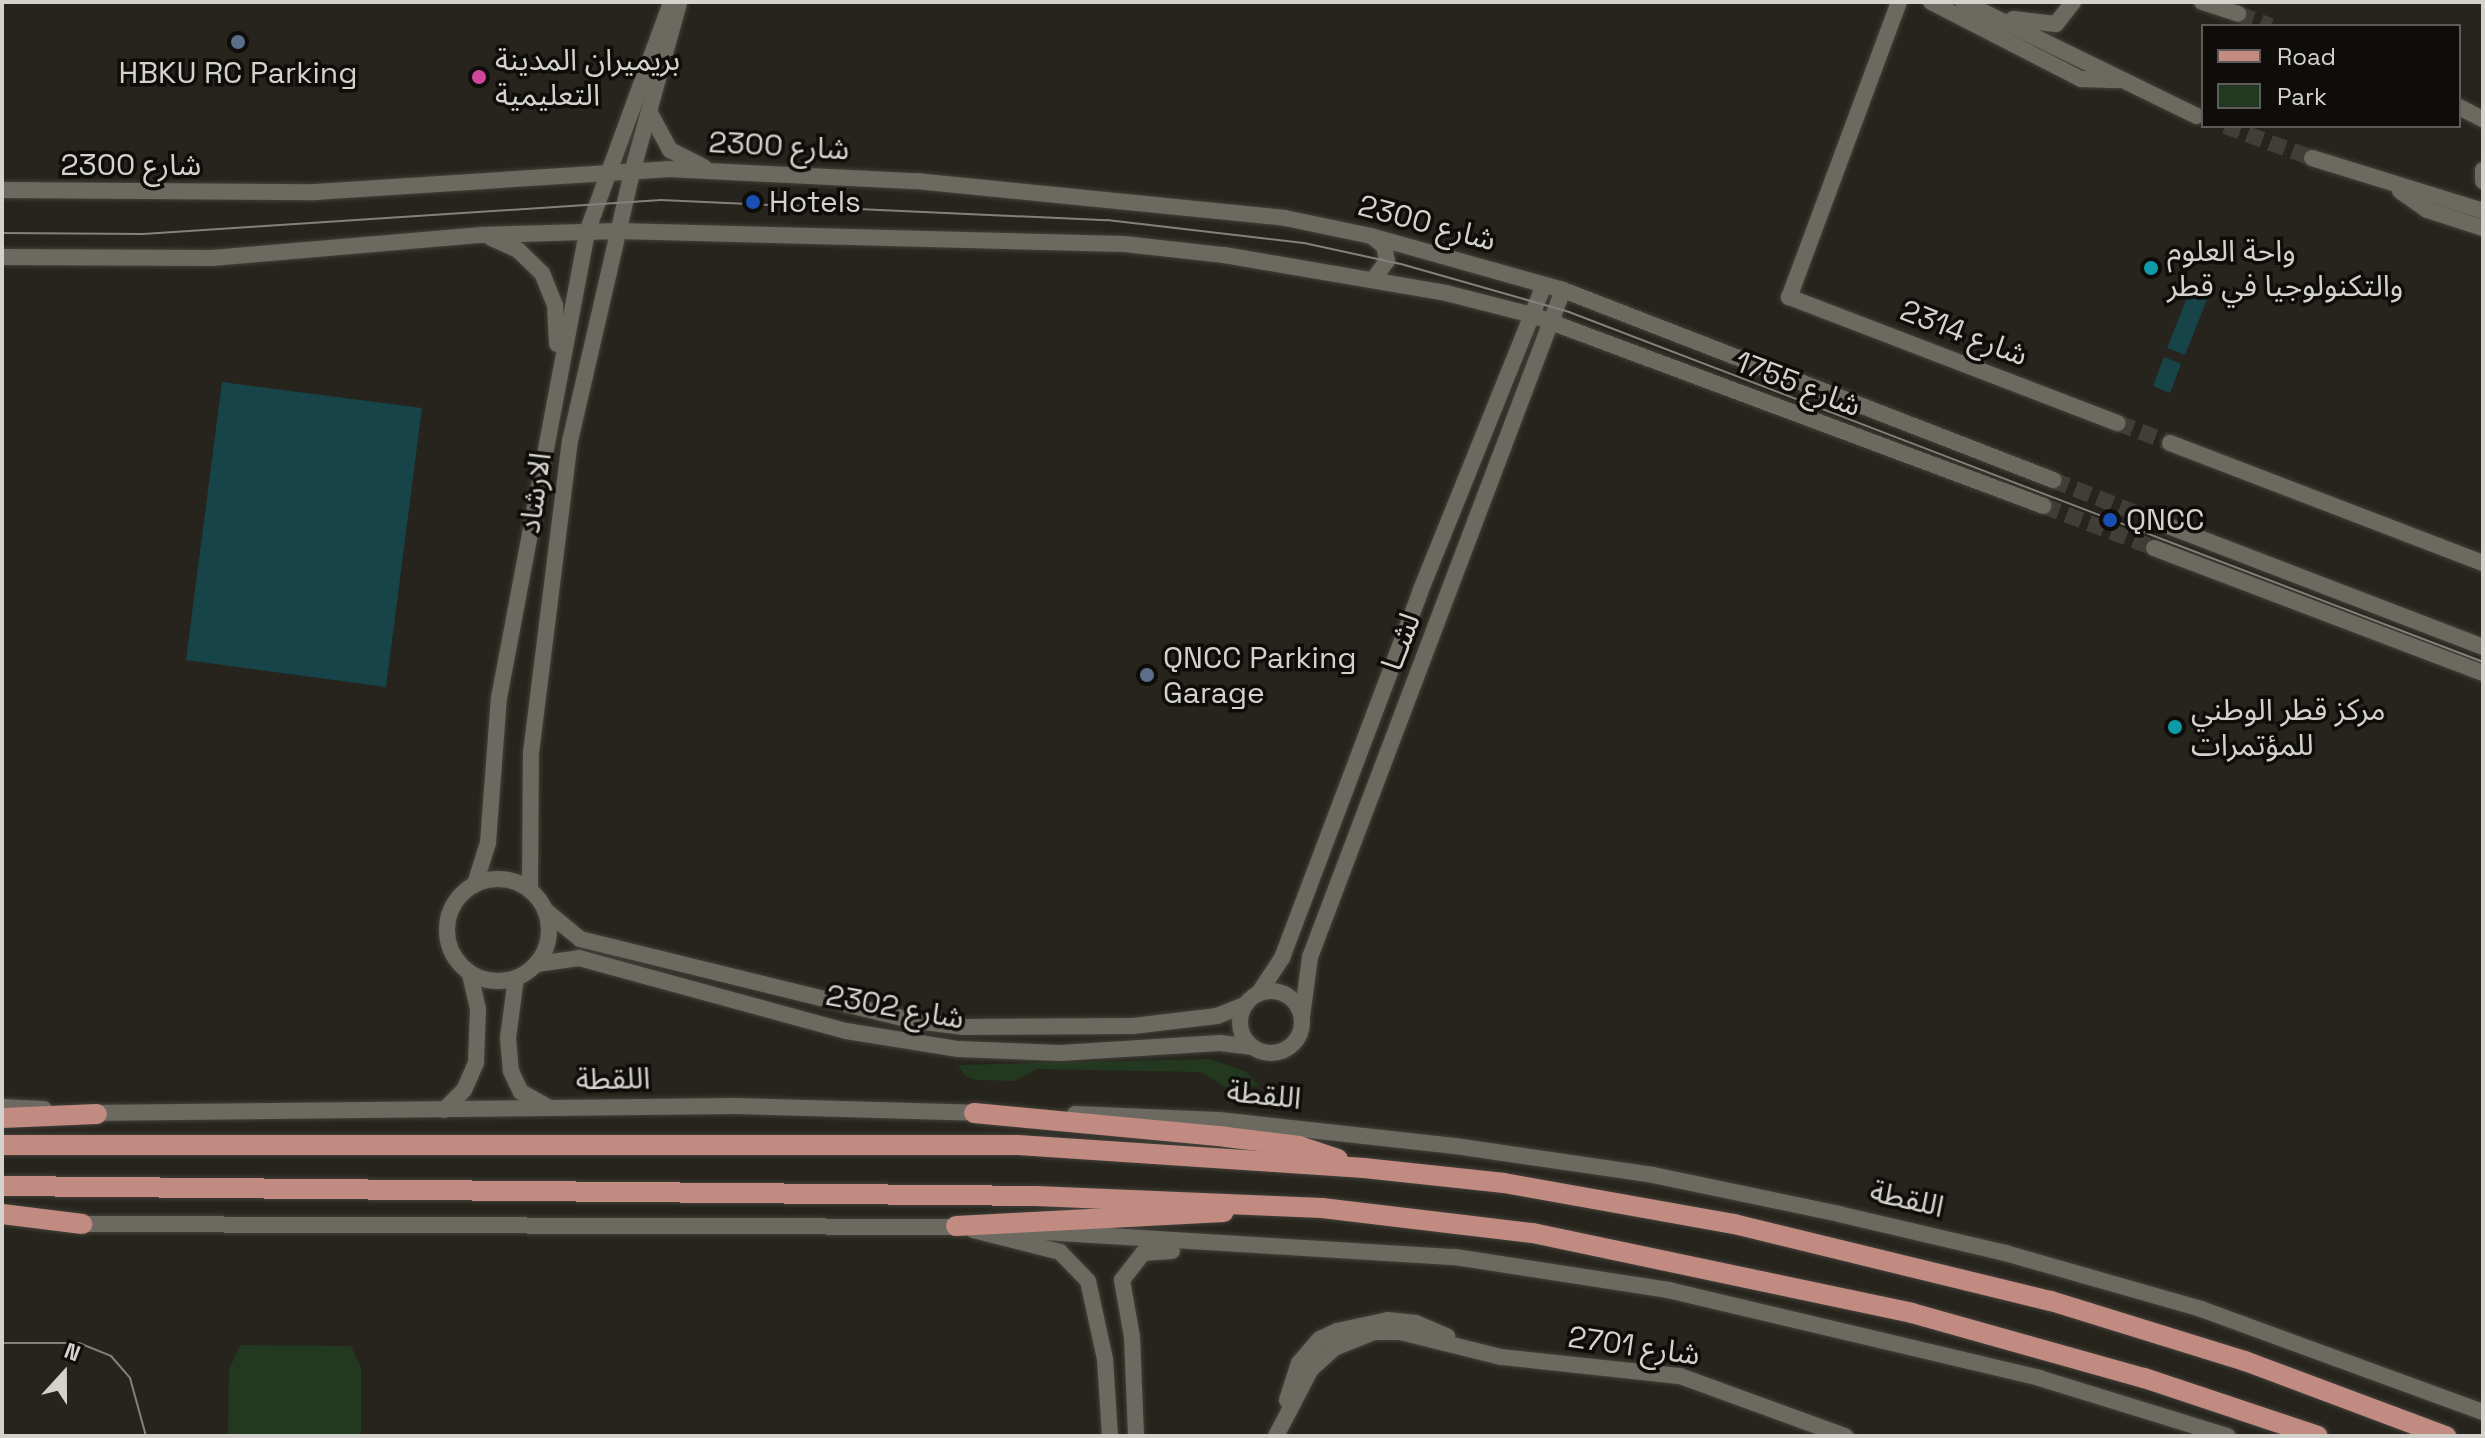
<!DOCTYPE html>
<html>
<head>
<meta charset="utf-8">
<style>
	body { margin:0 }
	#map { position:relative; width:2485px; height:1438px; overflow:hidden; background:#26241c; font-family:"Space Grotesk","Noto Sans Arabic",sans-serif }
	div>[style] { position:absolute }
	.green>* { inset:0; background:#22391f }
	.water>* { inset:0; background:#174449 }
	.minor-tunnel>* { height:16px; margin-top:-8px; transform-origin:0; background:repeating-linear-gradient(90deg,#403e37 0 16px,transparent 0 24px) }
	.roads { filter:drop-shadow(0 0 2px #42403a) drop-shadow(0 0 2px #42403a) }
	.minor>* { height:16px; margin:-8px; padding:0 8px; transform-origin:8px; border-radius:8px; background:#6b6960 }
	.minor>.ring { margin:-8px; padding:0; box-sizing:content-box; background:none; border:16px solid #6b6960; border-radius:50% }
	.major>* { height:20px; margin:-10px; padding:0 10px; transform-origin:10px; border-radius:10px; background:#c18b82 }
	.tram>* { height:2px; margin:-1px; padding:0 1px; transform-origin:1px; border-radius:1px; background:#82817a }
	.dots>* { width:22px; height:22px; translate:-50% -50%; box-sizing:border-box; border:4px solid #0e0d0a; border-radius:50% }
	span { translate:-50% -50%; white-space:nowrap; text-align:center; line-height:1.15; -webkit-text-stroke:7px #0e0d0a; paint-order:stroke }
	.poi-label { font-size:30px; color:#d3d2cd }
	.left { translate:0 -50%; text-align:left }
	.street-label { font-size:30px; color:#d3d2cd }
	.frame { position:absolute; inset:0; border:4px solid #d3d2cd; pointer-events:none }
	.legend { position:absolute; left:2201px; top:24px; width:260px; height:104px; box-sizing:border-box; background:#0e0d0a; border:2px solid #5d5c58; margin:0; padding:10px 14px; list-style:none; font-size:24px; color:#d3d2cd }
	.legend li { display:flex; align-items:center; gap:16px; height:40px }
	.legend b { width:40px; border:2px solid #5d5c58 }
	.north { position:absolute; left:24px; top:1334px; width:80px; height:80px; -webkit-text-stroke:6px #0e0d0a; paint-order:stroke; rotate:21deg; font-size:22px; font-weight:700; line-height:32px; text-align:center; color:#d3d2cd }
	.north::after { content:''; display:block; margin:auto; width:28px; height:36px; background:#d3d2cd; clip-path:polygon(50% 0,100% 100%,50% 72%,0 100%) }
</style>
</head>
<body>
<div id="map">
	<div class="green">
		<i style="clip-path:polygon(1209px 1059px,1245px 1071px,1259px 1086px,1225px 1087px,1201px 1072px,1037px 1069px,1015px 1081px,977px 1080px,965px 1076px,958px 1065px)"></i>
		<i style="clip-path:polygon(240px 1345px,351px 1346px,361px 1368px,361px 1436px,228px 1436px,229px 1370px)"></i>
	</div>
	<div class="water">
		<i style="clip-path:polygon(2192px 285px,2210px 292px,2185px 355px,2167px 348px)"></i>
		<i style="clip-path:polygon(2164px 357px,2181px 364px,2170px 393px,2153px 386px)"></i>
		<i style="clip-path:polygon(222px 382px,422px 408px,386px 687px,186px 660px)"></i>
	</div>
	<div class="minor-tunnel">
		<i style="left:2238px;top:14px;width:35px;rotate:20deg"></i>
		<i style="left:2225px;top:126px;width:93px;rotate:20.2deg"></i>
		<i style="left:2118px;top:423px;width:56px;rotate:21deg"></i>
		<i style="left:2053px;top:480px;width:118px;rotate:21.8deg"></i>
		<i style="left:2044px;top:506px;width:118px;rotate:20.9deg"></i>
	</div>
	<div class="roads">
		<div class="minor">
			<i style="left:1899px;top:2px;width:315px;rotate:110.4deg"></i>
			<i style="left:1789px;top:297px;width:352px;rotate:21deg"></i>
			<i style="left:1931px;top:2px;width:169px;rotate:27.2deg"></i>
			<i style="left:2081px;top:79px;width:37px;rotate:2deg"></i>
			<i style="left:1963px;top:2px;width:260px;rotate:26deg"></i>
			<i style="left:2202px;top:2px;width:38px;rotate:18deg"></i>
			<i style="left:2013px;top:19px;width:43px;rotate:6.6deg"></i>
			<i style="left:2056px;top:24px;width:28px;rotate:-52deg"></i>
			<i style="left:2459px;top:107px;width:27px;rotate:27deg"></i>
			<i style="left:650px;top:113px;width:42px;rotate:61.6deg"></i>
			<i style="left:670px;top:150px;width:38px;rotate:27deg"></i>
			<i style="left:2312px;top:158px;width:179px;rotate:17.2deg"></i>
			<i style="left:2483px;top:170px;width:11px;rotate:90deg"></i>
			<i style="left:2px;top:190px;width:313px;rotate:0.4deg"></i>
			<i style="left:315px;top:192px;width:353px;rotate:-3.7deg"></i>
			<i style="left:667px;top:169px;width:249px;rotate:2.8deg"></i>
			<i style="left:916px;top:181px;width:371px;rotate:5.7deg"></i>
			<i style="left:1285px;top:218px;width:88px;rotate:11.8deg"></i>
			<i style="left:1371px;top:236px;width:199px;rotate:15.7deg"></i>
			<i style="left:1563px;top:290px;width:526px;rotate:21.19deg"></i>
			<i style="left:2400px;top:191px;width:33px;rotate:35deg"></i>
			<i style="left:2427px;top:210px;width:59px;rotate:17.8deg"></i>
			<i style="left:491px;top:238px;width:30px;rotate:24deg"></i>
			<i style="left:518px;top:250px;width:33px;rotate:44deg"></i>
			<i style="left:542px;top:273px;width:35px;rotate:68deg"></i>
			<i style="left:555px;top:305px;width:39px;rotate:87deg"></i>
			<i style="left:2px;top:257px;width:210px;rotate:0.3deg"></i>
			<i style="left:212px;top:258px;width:271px;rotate:-4.9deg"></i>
			<i style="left:482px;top:235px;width:136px;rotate:-1.7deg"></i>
			<i style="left:618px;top:231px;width:506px;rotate:1.47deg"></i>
			<i style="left:1124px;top:244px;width:101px;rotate:6.3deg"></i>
			<i style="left:1224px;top:255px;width:225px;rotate:9.7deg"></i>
			<i style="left:1446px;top:293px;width:89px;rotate:14.3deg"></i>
			<i style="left:1532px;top:315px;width:546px;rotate:20.46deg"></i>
			<i style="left:1373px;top:280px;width:24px;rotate:-54deg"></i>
			<i style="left:1387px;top:261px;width:15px;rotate:-101deg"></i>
			<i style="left:1384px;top:246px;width:14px;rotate:-141deg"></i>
			<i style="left:2170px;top:443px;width:335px;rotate:21deg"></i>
			<i style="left:2163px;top:524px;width:343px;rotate:21deg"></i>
			<i style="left:2154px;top:548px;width:352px;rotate:20.8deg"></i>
			<i class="ring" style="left:447px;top:879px;width:86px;height:86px"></i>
			<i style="left:475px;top:884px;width:43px;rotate:-72.4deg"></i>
			<i style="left:488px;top:843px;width:145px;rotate:-85.7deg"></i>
			<i style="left:499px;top:698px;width:474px;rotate:-79.3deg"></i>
			<i style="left:587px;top:232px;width:245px;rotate:-69.9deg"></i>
			<i style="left:530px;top:889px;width:136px;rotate:-89.6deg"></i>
			<i style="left:531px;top:753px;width:314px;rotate:-82.9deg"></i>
			<i style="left:570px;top:441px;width:279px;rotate:-77deg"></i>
			<i style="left:633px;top:169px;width:172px;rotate:-74.5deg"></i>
			<i style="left:545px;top:910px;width:45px;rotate:39.6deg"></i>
			<i style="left:580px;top:939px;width:345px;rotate:13.8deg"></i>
			<i style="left:915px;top:1021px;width:49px;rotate:7deg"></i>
			<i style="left:964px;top:1027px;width:169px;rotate:-0.3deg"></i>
			<i style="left:1133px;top:1026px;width:85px;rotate:-6.8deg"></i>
			<i style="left:1217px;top:1016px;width:31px;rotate:-22deg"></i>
			<i style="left:537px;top:964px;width:42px;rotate:-8.1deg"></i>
			<i style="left:579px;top:958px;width:277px;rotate:15.3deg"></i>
			<i style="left:846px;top:1031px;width:114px;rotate:9.1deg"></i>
			<i style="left:959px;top:1049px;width:101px;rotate:2.3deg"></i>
			<i style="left:1060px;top:1053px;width:160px;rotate:-3.6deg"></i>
			<i style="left:1220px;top:1043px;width:33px;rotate:7deg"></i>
			<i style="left:516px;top:978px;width:61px;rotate:97.6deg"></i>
			<i style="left:508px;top:1038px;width:33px;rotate:85deg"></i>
			<i style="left:511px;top:1071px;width:23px;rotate:65deg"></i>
			<i style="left:521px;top:1092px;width:31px;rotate:29deg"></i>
			<i class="ring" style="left:1240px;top:991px;width:46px;height:46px"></i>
			<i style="left:1259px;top:993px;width:42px;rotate:-56.7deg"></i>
			<i style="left:1282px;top:958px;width:391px;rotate:-69.3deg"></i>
			<i style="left:1420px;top:592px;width:331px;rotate:-68deg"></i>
			<i style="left:1302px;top:1017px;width:61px;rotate:-82.4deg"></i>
			<i style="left:1310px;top:957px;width:713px;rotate:-69.23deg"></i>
			<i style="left:2px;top:1107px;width:42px;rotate:2.7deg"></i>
			<i style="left:444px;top:1110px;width:28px;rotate:-45deg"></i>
			<i style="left:464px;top:1090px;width:30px;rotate:-66deg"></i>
			<i style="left:476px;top:1063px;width:54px;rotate:-87.9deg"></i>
			<i style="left:478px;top:1009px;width:37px;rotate:-103deg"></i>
			<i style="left:87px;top:1113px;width:649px;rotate:-0.62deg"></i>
			<i style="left:736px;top:1106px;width:248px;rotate:1.6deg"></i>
			<i style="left:1075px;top:1114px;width:144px;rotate:2.4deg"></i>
			<i style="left:1219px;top:1120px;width:237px;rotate:6.3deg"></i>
			<i style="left:1455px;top:1146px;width:200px;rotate:8.3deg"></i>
			<i style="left:1653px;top:1175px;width:190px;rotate:11.8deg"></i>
			<i style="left:1839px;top:1214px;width:171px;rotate:13.2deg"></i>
			<i style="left:2005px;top:1253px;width:204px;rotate:15.9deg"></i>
			<i style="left:2201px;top:1309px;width:300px;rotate:20.1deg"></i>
			<i style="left:71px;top:1224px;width:897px;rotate:0.19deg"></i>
			<i style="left:973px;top:1230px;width:90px;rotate:14.2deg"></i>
			<i style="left:1060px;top:1252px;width:40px;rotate:46deg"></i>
			<i style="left:1088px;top:1281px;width:80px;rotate:77.7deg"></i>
			<i style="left:1105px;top:1359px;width:77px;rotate:86.3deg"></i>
			<i style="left:1011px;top:1230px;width:445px;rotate:3.5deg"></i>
			<i style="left:1455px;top:1257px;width:216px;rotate:8.8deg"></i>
			<i style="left:1668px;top:1290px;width:381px;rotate:13.3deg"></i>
			<i style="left:2039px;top:1378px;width:197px;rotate:17.1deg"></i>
			<i style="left:1287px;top:1400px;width:39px;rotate:-72deg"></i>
			<i style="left:1299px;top:1363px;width:32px;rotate:-49deg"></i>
			<i style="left:1320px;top:1339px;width:19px;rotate:-25deg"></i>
			<i style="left:1337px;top:1331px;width:52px;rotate:-12.2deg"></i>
			<i style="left:1388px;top:1320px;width:28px;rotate:6deg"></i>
			<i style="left:1416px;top:1323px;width:34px;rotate:23deg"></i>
			<i style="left:1136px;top:1436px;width:99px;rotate:-92.3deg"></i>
			<i style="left:1132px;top:1337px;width:58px;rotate:-100deg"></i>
			<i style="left:1122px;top:1280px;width:34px;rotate:-52deg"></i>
			<i style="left:1143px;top:1253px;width:29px;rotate:-4deg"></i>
			<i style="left:1276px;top:1436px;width:76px;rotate:-62.4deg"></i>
			<i style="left:1311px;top:1369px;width:31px;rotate:-42deg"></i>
			<i style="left:1334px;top:1348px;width:43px;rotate:-21.8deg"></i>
			<i style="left:1374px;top:1332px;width:26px"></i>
			<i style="left:1400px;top:1332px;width:104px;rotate:13.9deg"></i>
			<i style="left:1501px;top:1357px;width:180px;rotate:6.1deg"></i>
			<i style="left:1680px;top:1376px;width:176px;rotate:20deg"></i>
		</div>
		<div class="major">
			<i style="left:974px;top:1113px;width:253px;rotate:5.4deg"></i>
			<i style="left:1226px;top:1137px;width:74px;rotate:7deg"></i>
			<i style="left:1299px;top:1146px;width:41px;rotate:18.4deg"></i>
			<i style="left:2px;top:1118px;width:95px;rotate:-2.4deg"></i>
			<i style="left:2px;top:1145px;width:1016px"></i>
			<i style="left:1018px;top:1145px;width:347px;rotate:3.8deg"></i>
			<i style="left:1364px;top:1168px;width:141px;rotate:6.1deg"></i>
			<i style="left:1504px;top:1183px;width:234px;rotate:10.1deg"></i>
			<i style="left:1734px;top:1224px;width:326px;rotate:13.7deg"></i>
			<i style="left:2051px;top:1301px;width:203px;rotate:17.2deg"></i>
			<i style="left:2245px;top:1361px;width:215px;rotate:20.5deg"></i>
			<i style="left:2px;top:1186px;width:1034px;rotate:0.55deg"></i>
			<i style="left:1036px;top:1196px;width:286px;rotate:2.4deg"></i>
			<i style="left:1322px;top:1208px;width:212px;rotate:6.8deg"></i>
			<i style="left:1533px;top:1233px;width:387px;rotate:11.9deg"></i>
			<i style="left:1912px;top:1313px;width:241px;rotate:15.7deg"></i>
			<i style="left:2144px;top:1378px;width:183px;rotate:18.4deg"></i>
			<i style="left:2px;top:1214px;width:81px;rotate:7.1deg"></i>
			<i style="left:956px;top:1226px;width:268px;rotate:-3deg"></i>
		</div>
	</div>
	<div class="tram">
		<i style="left:2px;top:233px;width:141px;rotate:0.4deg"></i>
		<i style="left:143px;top:234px;width:519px;rotate:-3.76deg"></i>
		<i style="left:661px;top:200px;width:446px;rotate:2.6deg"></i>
		<i style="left:1107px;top:220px;width:198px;rotate:6.7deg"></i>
		<i style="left:1304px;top:243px;width:99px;rotate:12.2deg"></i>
		<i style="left:1401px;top:264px;width:175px;rotate:15.9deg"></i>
		<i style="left:1569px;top:312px;width:979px;rotate:20.95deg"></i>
		<i style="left:2px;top:1343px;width:77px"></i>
		<i style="left:79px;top:1343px;width:35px;rotate:22deg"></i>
		<i style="left:111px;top:1356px;width:29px;rotate:49deg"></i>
		<i style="left:130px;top:1378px;width:60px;rotate:74.6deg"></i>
	</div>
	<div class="dots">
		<i style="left:238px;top:42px;background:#5c6f8a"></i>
		<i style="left:479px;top:77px;background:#d1479c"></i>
		<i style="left:753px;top:202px;background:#1a4fb4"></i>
		<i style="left:2151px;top:268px;background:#0f9aa8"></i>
		<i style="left:2110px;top:520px;background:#1a4fb4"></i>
		<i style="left:1147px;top:675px;background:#5c6f8a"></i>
		<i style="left:2175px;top:727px;background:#0f9aa8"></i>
	</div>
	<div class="poi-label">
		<span class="left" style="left:495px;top:77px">بريميران المدينة<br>التعليمية</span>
		<span style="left:238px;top:73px">HBKU RC Parking</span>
		<span class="left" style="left:769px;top:202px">Hotels</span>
		<span class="left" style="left:2167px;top:268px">واحة العلوم<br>والتكنولوجيا في قطر</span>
		<span class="left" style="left:2126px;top:520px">QNCC</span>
		<span class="left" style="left:1163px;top:675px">QNCC Parking<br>Garage</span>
		<span class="left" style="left:2191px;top:727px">مركز قطر الوطني<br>للمؤتمرات</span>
	</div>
	<div class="street-label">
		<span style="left:779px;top:146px;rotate:3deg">شارع 2300</span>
		<span style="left:131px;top:165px">شارع 2300</span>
		<span style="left:1427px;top:223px;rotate:15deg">شارع 2300</span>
		<span style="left:1964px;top:333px;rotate:21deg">شارع 2314</span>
		<span style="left:1798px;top:384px;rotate:21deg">شارع 1755</span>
		<span style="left:535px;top:493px;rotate:-82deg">الارشاد</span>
		<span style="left:1401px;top:642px;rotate:-69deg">لشــا</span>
		<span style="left:895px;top:1007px;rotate:10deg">شارع 2302</span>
		<span style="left:613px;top:1079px;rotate:-1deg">اللقطة</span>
		<span style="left:1264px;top:1095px;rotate:6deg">اللقطة</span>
		<span style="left:1907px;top:1199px;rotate:13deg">اللقطة</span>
		<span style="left:1634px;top:1346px;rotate:8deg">شارع 2701</span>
	</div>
	<div class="frame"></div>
	<ul class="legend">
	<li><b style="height:10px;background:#c18b82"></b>Road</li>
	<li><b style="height:22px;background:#22391f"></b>Park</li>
	</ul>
	<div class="north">N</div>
</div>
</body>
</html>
